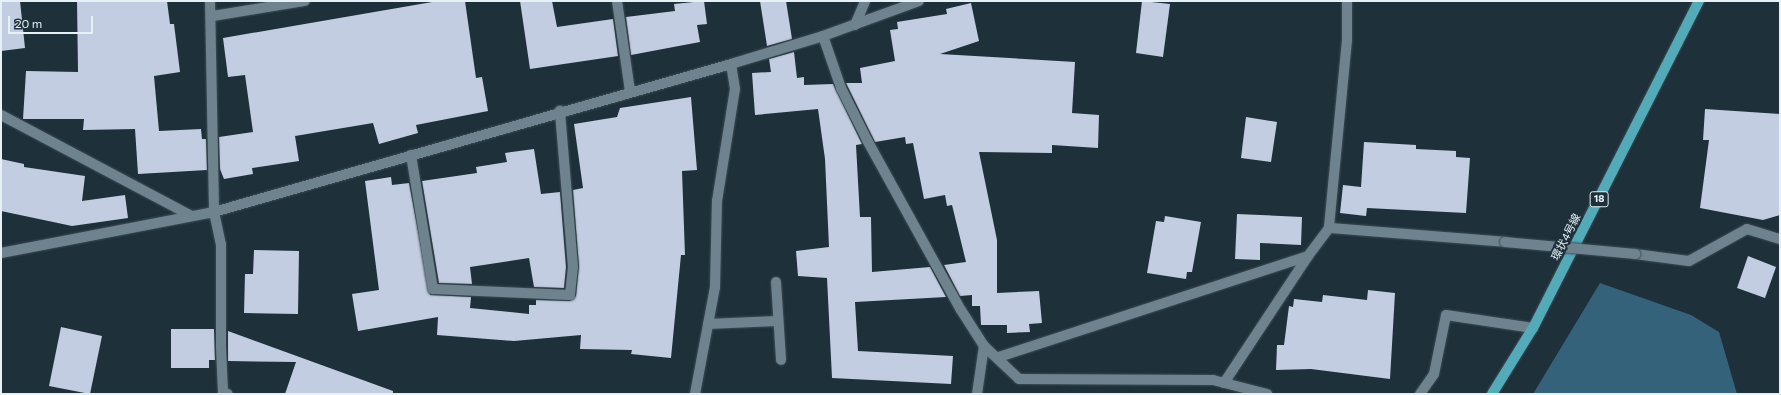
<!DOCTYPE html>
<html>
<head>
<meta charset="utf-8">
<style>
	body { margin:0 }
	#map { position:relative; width:1781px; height:395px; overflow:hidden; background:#1e303a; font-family:Commissioner,"Noto Sans JP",sans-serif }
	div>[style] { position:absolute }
	.forest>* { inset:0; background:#35627b }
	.building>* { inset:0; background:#c3cde1 }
	.roads { filter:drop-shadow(0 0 1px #3c4c54) drop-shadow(0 0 1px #3c4c54) }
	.lane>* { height:10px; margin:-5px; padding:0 5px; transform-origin:5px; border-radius:5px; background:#6f838f }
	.street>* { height:10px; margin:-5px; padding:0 5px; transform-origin:5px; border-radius:5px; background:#6f838f }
	.primary>* { height:10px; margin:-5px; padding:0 5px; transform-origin:5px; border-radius:5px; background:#53abba }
	.bridges { filter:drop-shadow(0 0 1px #3c4c54) drop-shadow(0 0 1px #3c4c54) }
	.street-bridge>* { height:10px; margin:-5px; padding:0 5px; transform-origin:5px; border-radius:5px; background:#6f838f }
	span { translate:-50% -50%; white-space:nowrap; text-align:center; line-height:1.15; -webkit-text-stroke:4px #1e303a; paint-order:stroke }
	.shield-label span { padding:1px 3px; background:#1e303a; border:1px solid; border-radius:3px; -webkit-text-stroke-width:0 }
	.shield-label { font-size:10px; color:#e5f0f7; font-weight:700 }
	.street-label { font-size:11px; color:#e5f0f7 }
	.frame { position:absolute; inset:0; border:2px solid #e5f0f7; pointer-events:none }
	.scale { position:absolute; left:8px; top:16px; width:85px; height:18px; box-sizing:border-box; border:2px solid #e5f0f7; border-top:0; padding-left:5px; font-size:12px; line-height:14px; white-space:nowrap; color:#e5f0f7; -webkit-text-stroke:3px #1e303a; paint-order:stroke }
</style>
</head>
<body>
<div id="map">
	<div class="forest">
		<i style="clip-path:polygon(1600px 283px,1691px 315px,1719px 332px,1737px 394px,1533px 394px)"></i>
	</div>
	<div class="building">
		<i style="clip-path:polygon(1px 1px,20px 1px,25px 48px,1px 51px)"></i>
		<i style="clip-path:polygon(77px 1px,167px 1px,170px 24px,174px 24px,180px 72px,154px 76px,159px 131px,201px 129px,202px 139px,206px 139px,207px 170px,138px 174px,135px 129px,83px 130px,84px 119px,23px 119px,26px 71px,78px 72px)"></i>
		<i style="clip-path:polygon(438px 1px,465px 1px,476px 78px,482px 77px,488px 111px,416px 125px,418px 133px,379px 144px,373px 123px,295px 136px,299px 161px,252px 168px,253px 174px,224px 179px,220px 169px,219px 137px,253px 132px,245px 75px,228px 77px,223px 38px)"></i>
		<i style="clip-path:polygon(520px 1px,552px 1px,557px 27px,613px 19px,618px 56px,530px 69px)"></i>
		<i style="clip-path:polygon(704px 1px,707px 24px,697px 25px,700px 42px,631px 55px,626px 17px,675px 11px,674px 4px)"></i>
		<i style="clip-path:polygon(760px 1px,786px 1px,792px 39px,767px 46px)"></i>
		<i style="clip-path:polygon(1142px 1px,1170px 4px,1163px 57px,1136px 53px)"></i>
		<i style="clip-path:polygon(971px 3px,979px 41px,940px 54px,1075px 62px,1072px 113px,1099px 115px,1098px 148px,1052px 145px,1052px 153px,979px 152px,997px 240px,997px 293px,1039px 291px,1042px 323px,1029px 324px,1030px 332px,1007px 333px,1007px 325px,981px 325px,980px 306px,972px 306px,972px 295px,960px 296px,944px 265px,966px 262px,952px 205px,947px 206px,945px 195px,924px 199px,913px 143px,906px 144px,905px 137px,875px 142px,846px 83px,862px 83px,860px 68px,895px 61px,890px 30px,898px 29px,897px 22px,947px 14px,946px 9px)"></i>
		<i style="clip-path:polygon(794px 52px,797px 78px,804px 77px,804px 85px,833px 84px,862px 144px,856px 145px,860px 217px,871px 217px,872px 272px,930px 267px,946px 297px,855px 302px,858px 351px,953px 356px,951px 384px,832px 378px,827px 278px,798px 276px,796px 251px,829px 247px,825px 159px,818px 109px,755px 115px,752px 73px,771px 72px,769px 59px)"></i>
		<i style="clip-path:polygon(691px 97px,697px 170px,682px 171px,685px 255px,681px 255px,671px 358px,631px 354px,632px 350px,580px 349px,581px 335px,514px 341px,437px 335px,438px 317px,358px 331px,352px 294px,379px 290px,365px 181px,391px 177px,392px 185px,409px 183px,430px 295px,471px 297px,470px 308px,529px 314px,529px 305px,536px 305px,536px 300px,570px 301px,576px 296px,579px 266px,573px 190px,583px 188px,574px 124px,617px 117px,620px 108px)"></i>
		<i style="clip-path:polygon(1705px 109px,1780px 114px,1780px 215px,1763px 220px,1700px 208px,1709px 140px,1703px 140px)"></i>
		<i style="clip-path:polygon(1246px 117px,1277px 122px,1271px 162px,1241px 158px)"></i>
		<i style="clip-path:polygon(1364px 142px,1416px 145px,1416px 149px,1456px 151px,1456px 157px,1470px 158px,1466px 213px,1367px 208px,1366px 216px,1340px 213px,1343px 185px,1361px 187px)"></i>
		<i style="clip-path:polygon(534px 149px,541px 194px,560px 192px,566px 267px,564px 288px,534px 287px,529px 258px,470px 267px,472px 284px,439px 283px,422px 181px,477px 173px,476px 167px,507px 162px,505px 153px)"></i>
		<i style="clip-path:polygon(1px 159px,24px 164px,24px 167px,85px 176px,82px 201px,125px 195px,128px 218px,72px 226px,1px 211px)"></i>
		<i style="clip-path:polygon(1237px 214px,1302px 217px,1301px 245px,1260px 243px,1260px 260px,1235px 259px)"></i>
		<i style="clip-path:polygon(1165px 216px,1201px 222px,1192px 272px,1187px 272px,1186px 279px,1147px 273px,1156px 221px,1164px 222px)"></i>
		<i style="clip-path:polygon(254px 250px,299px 251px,298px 314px,244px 313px,245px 274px,253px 274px)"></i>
		<i style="clip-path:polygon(1748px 256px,1776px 267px,1765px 298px,1737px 288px)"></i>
		<i style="clip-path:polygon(1368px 290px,1395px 293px,1390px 379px,1311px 369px,1276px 370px,1277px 345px,1284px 345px,1289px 306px,1293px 307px,1294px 299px,1322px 302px,1323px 295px,1367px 300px)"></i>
		<i style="clip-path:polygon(61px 327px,102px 336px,90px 394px,49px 386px)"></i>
		<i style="clip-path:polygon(171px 329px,214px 329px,215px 360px,209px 360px,209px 368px,171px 368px)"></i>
		<i style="clip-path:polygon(228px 331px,393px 391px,393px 394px,285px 394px,296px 362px,228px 361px)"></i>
	</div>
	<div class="roads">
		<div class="lane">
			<i style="left:411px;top:155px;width:136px;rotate:80.7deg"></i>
			<i style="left:433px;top:289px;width:137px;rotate:2.5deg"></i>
			<i style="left:570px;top:295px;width:28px;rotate:-84deg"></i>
			<i style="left:573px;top:267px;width:157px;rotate:-94.8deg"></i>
			<i style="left:776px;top:282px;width:78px;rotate:86.3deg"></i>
			<i style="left:708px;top:324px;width:69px;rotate:-2.5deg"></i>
			<i style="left:999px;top:357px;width:325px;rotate:-18.1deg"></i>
			<i style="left:1308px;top:256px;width:35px;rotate:-53deg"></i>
			<i style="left:1224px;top:383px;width:152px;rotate:-56.5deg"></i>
		</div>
		<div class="street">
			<i style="left:210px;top:1px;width:211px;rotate:88.9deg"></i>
			<i style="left:214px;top:212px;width:33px;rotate:78deg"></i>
			<i style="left:221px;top:244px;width:104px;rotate:90deg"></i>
			<i style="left:221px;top:348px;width:44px;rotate:87.4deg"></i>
			<i style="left:223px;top:392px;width:5px;rotate:22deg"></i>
			<i style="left:617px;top:1px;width:91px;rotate:81.8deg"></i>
			<i style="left:1347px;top:1px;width:39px;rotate:90deg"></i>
			<i style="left:1347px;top:40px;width:189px;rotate:95.5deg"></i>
			<i style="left:1329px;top:228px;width:177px;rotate:4.5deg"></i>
			<i style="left:213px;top:16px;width:93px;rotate:-9.3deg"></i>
			<i style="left:855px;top:25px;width:26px;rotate:-67deg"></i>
			<i style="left:823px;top:36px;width:55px;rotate:70.9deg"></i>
			<i style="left:841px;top:88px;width:58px;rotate:63.4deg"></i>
			<i style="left:867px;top:140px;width:194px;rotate:61.1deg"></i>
			<i style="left:961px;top:310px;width:43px;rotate:57.4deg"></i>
			<i style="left:984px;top:346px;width:48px;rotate:43.3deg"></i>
			<i style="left:1019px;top:379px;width:194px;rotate:0.3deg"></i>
			<i style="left:1213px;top:380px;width:56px;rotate:14.5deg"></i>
			<i style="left:1px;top:115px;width:216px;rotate:27.9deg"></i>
			<i style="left:1px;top:253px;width:217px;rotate:-10.9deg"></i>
			<i style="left:214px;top:212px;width:538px;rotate:-15.97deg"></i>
			<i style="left:731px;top:64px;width:96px;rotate:-16.9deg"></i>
			<i style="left:823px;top:36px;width:102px;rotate:-20deg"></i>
			<i style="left:1635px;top:254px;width:54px;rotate:7.4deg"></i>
			<i style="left:1689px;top:261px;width:66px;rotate:-28.9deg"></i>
			<i style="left:1747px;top:229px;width:34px;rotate:17deg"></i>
			<i style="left:695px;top:394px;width:109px;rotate:-79.4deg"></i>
			<i style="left:715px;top:287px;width:86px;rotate:-88.7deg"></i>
			<i style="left:717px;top:201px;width:113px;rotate:-80.9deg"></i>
			<i style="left:735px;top:89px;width:25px;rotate:-99deg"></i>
			<i style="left:977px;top:394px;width:49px;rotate:-81.7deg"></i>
			<i style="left:1420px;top:394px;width:24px;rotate:-55deg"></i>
			<i style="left:1434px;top:374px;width:60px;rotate:-78.5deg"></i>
			<i style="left:1446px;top:315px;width:88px;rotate:8.5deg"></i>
		</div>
		<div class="primary">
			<i style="left:1492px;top:394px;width:78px;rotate:-58.2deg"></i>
			<i style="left:1533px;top:328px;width:367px;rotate:-63.1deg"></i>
		</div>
	</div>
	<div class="bridges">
		<div class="street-bridge">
			<i style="left:1505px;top:242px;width:131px;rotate:5.3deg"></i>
		</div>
	</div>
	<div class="shield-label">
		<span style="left:1599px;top:199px">18</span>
	</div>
	<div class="street-label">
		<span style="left:1566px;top:237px;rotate:-63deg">環状4号線</span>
	</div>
	<div class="frame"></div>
	<div class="scale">20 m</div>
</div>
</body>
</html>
